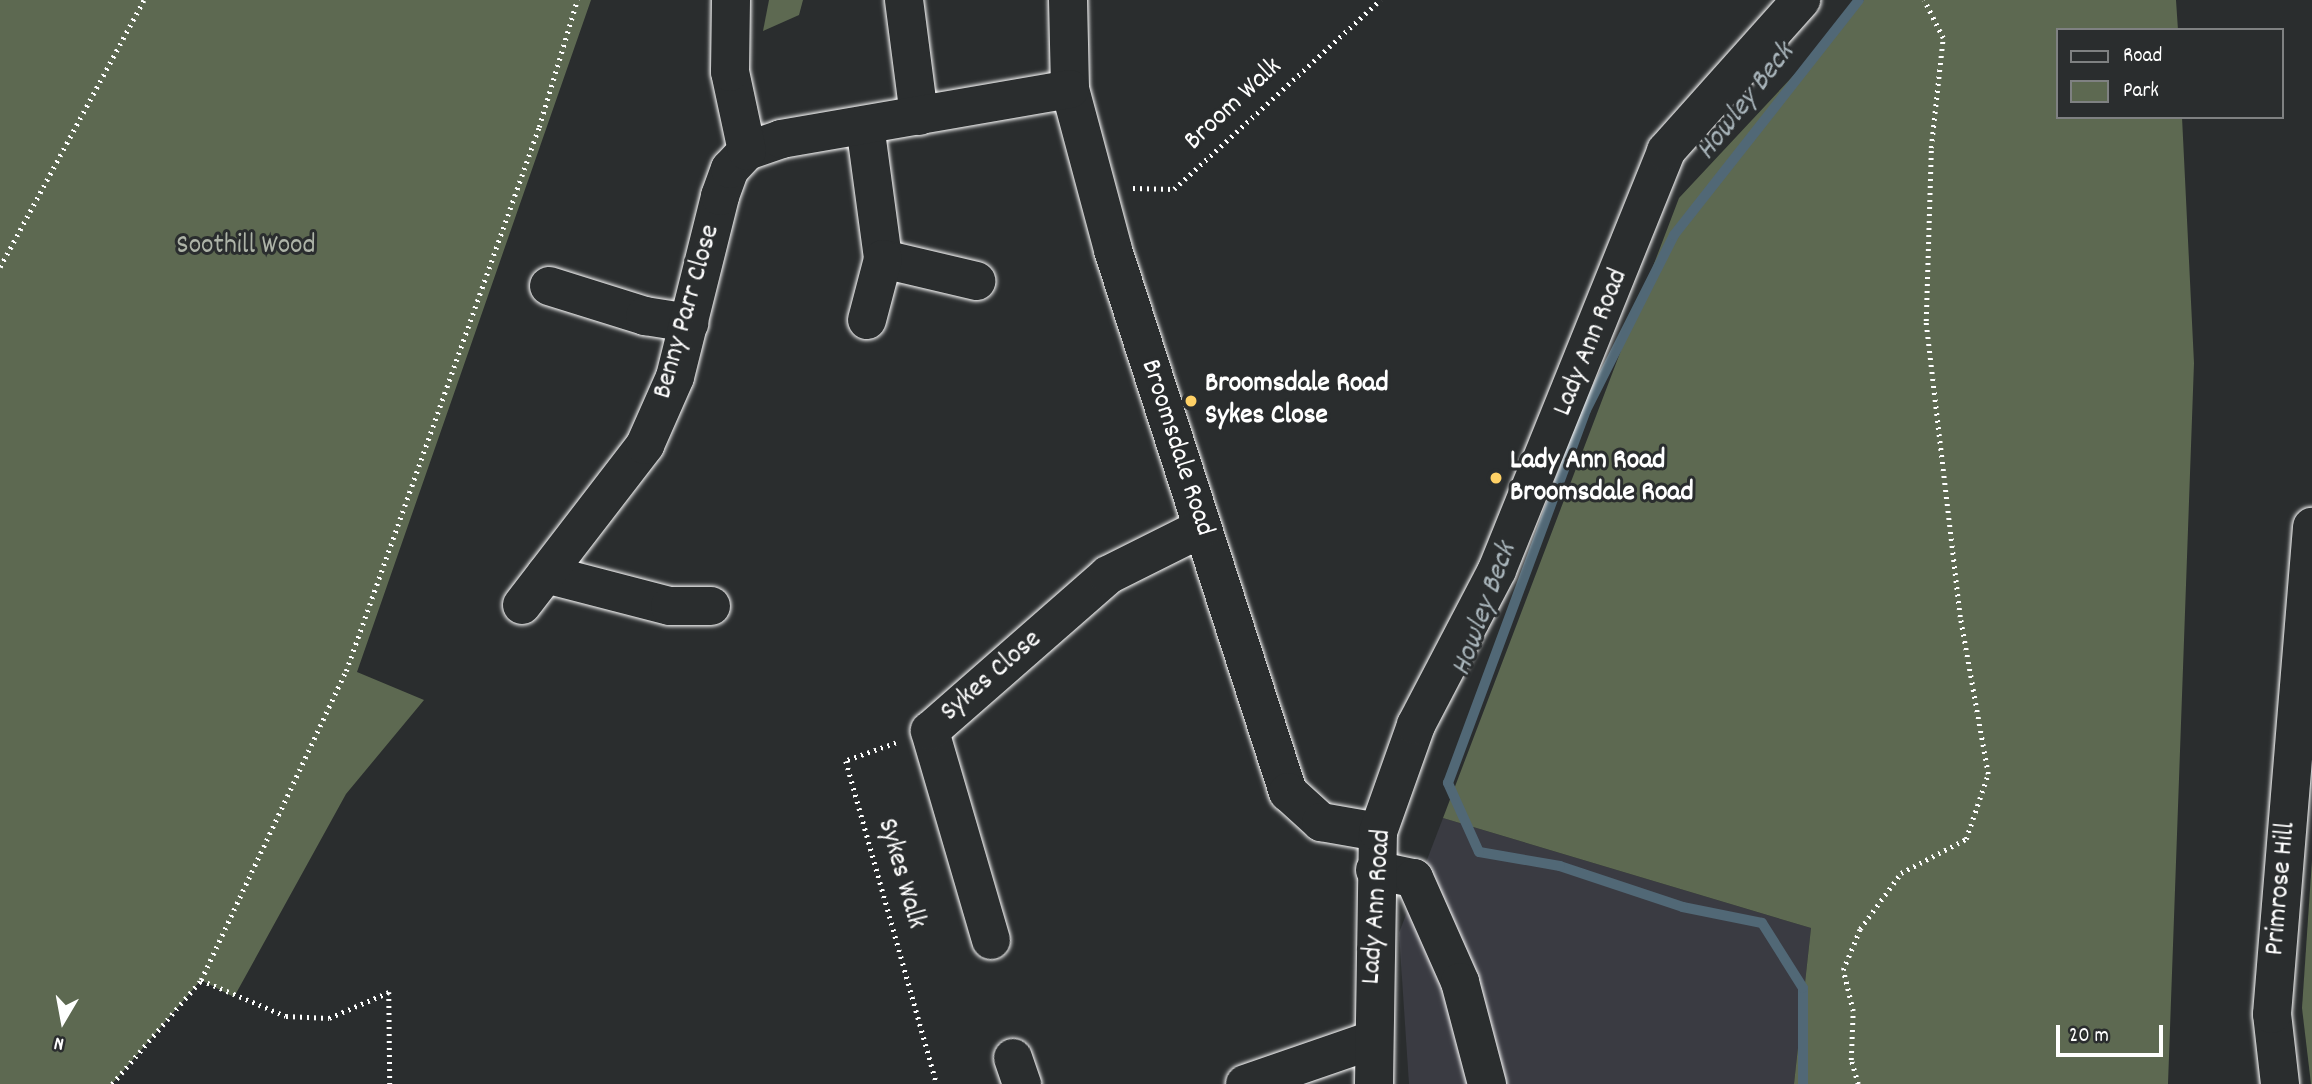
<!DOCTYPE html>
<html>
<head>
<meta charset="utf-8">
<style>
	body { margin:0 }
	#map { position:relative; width:2312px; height:1084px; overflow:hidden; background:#2a2d2e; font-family:Dekko,sans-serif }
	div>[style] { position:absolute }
	.built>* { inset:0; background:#3a3b42 }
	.green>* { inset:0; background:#5d6951 }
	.stream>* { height:10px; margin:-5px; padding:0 5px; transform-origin:5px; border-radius:5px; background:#516876 }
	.path>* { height:4.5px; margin-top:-2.25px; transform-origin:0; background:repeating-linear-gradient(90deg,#fff 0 2px,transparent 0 7px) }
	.roads { filter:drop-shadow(0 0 2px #fff) drop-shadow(0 0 2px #fff) }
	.minor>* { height:38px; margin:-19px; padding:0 19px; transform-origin:19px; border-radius:19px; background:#2a2d2e }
	.dots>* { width:19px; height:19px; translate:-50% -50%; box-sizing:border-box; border:4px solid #2a2d2e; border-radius:50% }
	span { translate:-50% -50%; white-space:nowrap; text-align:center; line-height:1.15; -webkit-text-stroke:6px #2a2d2e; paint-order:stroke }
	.street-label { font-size:28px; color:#fff }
	.park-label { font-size:28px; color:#aeb4a8 }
	.poi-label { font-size:28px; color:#fff; font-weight:700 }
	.left { translate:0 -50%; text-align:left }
	.water-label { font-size:30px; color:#a8b4ba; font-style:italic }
	.legend { position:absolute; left:2056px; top:28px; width:228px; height:91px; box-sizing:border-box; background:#2a2d2e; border:2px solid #7f8182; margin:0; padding:9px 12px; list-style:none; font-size:21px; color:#fff }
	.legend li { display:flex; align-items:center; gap:14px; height:35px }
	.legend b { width:35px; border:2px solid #7f8182 }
	.north { position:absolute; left:28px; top:986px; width:70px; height:70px; -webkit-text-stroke:5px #2a2d2e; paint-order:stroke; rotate:190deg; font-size:19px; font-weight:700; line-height:28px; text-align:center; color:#fff }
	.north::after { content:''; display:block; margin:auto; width:24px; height:32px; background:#fff; clip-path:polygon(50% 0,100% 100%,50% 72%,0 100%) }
	.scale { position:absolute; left:2056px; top:1025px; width:107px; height:32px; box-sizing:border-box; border:4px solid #fff; border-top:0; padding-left:9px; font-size:21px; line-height:24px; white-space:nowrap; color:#fff; -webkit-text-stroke:5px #2a2d2e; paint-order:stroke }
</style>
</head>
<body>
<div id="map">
	<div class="built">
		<i style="clip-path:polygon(1443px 818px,1811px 928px,1794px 1084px,1409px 1084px,1399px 933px)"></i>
	</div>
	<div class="green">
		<i style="clip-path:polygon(0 0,591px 0,357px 672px,424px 700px,346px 794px,234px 997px,201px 980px,112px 1084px,0 1084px)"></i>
		<i style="clip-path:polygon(769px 0,803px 0,799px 15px,763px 31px)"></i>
		<i style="clip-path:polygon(1864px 0,2176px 0,2178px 30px,2058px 30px,2058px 117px,2182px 117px,2194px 363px,2168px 1084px,1794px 1084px,1811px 928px,1443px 818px,1679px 198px)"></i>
		<i style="clip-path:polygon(2312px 860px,2312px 1084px,2311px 1084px,2302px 1008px)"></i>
	</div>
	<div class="stream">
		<i style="left:1803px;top:1084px;width:96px;rotate:-90deg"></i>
		<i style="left:1803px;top:988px;width:77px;rotate:-122.2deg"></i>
		<i style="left:1762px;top:923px;width:81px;rotate:-168.6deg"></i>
		<i style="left:1683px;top:907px;width:130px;rotate:-161.6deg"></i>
		<i style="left:1560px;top:866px;width:82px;rotate:-170.2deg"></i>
		<i style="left:1479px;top:852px;width:76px;rotate:-114.2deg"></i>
		<i style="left:1448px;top:783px;width:398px;rotate:-69.7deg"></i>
		<i style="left:1586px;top:410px;width:196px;rotate:-63.3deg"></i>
		<i style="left:1674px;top:235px;width:299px;rotate:-51.8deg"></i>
	</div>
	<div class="path">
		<i style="left:1133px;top:188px;width:41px;rotate:1.4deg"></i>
		<i style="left:1174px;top:189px;width:280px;rotate:-42.5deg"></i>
		<i style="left:0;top:267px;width:303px;rotate:-61.7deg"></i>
		<i style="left:896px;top:743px;width:53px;rotate:160.2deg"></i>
		<i style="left:846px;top:761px;width:336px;rotate:74.3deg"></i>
		<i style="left:201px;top:980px;width:92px;rotate:23deg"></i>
		<i style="left:286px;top:1016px;width:43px;rotate:2.7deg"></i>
		<i style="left:329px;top:1018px;width:65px;rotate:-23.4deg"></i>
		<i style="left:389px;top:992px;width:92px;rotate:89.4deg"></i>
		<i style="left:112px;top:1084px;width:137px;rotate:-49.4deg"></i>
		<i style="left:201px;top:980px;width:341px;rotate:-64.9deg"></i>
		<i style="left:346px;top:671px;width:577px;rotate:-70.47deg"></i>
		<i style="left:539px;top:127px;width:133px;rotate:-73.3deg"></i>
		<i style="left:1858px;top:1084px;width:25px;rotate:-106deg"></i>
		<i style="left:1851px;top:1060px;width:49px;rotate:-87.7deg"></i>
		<i style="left:1853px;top:1011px;width:42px;rotate:-103.7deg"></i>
		<i style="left:1843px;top:970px;width:44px;rotate:-67.5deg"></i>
		<i style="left:1860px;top:929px;width:69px;rotate:-53.8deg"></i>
		<i style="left:1901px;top:873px;width:73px;rotate:-27.6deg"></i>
		<i style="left:1966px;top:839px;width:69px;rotate:-71.3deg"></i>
		<i style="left:1988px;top:774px;width:159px;rotate:-100.1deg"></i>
		<i style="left:1960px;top:617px;width:298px;rotate:-96.6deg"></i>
		<i style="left:1926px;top:321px;width:173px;rotate:-88.3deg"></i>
		<i style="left:1931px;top:148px;width:111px;rotate:-83.8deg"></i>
		<i style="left:1943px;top:38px;width:42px;rotate:-116.6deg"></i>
	</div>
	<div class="roads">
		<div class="minor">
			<i style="left:904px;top:0;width:117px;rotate:82.6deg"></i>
			<i style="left:1068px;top:0;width:89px;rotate:88.7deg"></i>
			<i style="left:1070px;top:89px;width:167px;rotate:75deg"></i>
			<i style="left:1113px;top:250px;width:570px;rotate:72.11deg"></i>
			<i style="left:1288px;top:792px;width:45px;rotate:42.3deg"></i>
			<i style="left:1321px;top:822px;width:58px;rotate:10deg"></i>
			<i style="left:865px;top:125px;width:135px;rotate:82.3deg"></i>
			<i style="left:883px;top:259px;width:96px;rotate:13.3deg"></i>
			<i style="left:747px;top:151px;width:36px;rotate:-19deg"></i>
			<i style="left:781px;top:139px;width:293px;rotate:-9.8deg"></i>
			<i style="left:549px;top:286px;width:101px;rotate:17.4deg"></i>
			<i style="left:645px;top:316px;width:45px;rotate:9deg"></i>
			<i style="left:867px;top:320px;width:63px;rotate:-75.3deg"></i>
			<i style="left:546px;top:574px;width:128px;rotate:14.5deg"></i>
			<i style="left:670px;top:606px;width:41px"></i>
			<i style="left:522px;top:605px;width:202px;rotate:-52.4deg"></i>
			<i style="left:645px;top:445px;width:74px;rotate:-66.2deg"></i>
			<i style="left:675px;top:377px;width:187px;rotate:-76deg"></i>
			<i style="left:720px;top:196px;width:29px;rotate:-70deg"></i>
			<i style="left:730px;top:169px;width:25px;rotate:-47deg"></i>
			<i style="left:747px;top:151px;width:81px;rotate:-102.1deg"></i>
			<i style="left:730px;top:72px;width:72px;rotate:-89.2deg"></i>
			<i style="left:1375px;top:870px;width:40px;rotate:12deg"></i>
			<i style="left:1414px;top:878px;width:114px;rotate:66.1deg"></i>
			<i style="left:1460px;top:982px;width:106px;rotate:75.2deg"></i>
			<i style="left:991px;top:940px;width:218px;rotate:-106.3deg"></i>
			<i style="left:930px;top:731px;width:237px;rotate:-41.2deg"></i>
			<i style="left:1108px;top:575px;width:105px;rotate:-26.6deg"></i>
			<i style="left:1013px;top:1058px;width:28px;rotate:71deg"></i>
			<i style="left:1245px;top:1084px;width:132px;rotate:-19deg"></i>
			<i style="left:1374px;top:1084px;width:252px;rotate:-89.1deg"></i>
			<i style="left:1378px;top:832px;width:114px;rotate:-70.4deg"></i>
			<i style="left:1416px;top:725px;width:175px;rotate:-62.4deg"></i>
			<i style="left:1497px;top:570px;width:452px;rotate:-68deg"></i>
			<i style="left:1666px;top:151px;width:203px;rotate:-48.2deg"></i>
			<i style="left:2280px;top:1084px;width:70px;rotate:-96.5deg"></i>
			<i style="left:2272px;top:1014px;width:489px;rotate:-85.3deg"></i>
		</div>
	</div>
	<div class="dots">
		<i style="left:1191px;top:401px;background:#ffd166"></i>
		<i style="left:1496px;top:478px;background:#ffd166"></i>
	</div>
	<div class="street-label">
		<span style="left:1234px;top:105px;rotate:-43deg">Broom Walk</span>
		<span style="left:688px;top:312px;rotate:-74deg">Benny Parr Close</span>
		<span style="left:1592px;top:343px;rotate:-68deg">Lady Ann Road</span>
		<span style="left:1176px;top:448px;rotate:72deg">Broomsdale Road</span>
		<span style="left:992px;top:677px;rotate:-41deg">Sykes Close</span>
		<span style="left:900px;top:874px;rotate:74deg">Sykes Walk</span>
		<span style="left:2282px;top:889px;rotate:-85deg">Primrose Hill</span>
		<span style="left:1378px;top:907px;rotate:-86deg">Lady Ann Road</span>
	</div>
	<div class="park-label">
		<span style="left:246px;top:247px">Soothill Wood</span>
	</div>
	<div class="poi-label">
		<span class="left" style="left:1205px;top:401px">Broomsdale Road<br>Sykes Close</span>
		<span class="left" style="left:1510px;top:478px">Lady Ann Road<br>Broomsdale Road</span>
	</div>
	<div class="water-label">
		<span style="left:1747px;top:103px;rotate:-52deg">Howley Beck</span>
		<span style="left:1486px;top:610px;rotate:-70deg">Howley Beck</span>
	</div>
	<ul class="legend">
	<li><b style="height:9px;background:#2a2d2e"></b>Road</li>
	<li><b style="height:19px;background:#5d6951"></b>Park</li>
	</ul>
	<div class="north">N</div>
	<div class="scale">20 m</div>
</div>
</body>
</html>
